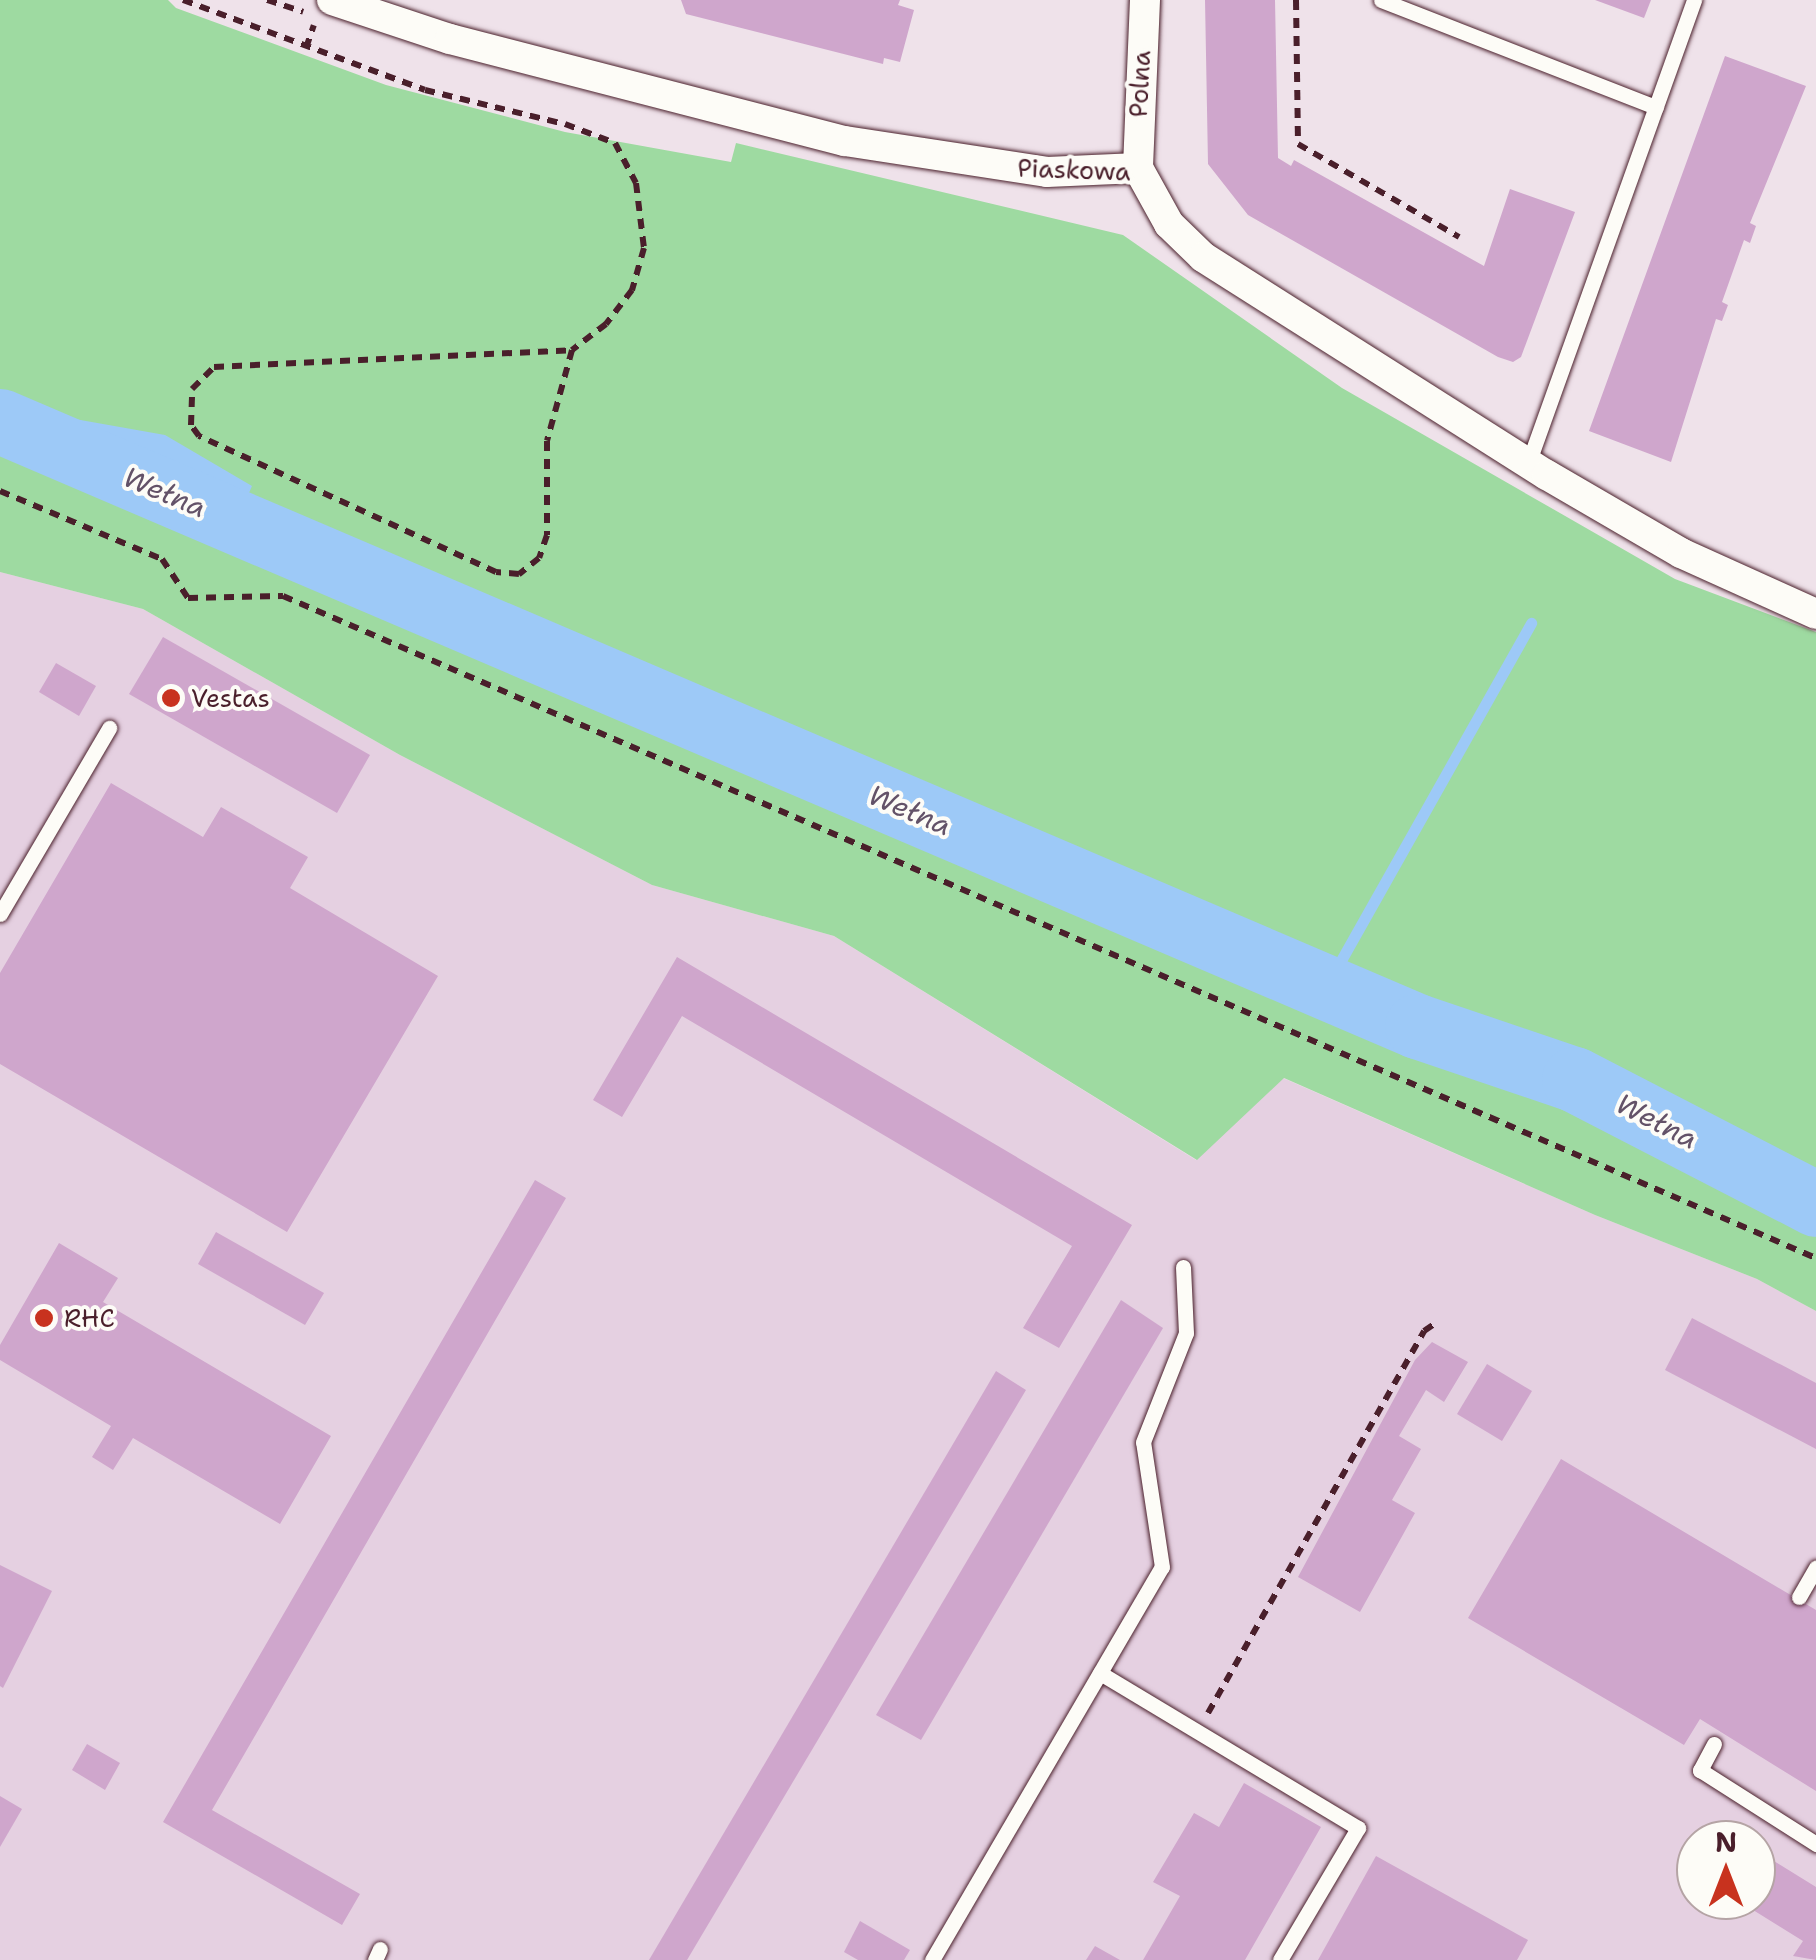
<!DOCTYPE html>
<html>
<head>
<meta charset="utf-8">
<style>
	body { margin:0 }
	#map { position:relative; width:1816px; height:1960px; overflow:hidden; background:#efe2ea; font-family:"Shantell Sans",sans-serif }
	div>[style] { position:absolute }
	.built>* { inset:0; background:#e5d0e1 }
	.green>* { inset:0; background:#9edaa1 }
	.water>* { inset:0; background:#9dc9f7 }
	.stream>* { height:11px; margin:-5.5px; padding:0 5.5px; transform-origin:5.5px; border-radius:5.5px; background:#9dc9f7 }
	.river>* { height:65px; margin:-32.5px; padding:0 32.5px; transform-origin:32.5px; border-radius:32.5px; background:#9dc9f7 }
	.building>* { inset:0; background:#cfa6cc }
	.path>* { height:6px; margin-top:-3px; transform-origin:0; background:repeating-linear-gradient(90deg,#4a1f2b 0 10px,transparent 0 18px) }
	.roads { filter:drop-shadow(0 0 2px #4a1f2b) drop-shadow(0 0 2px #4a1f2b) }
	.service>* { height:15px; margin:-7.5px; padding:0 7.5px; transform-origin:7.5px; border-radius:7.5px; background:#fdfcf7 }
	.minor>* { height:30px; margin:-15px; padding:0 15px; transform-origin:15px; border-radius:15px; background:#fdfcf7 }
	.dots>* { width:28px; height:28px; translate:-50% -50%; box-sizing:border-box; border:5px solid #fdfcf7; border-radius:50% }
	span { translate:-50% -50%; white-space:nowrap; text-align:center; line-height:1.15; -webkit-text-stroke:8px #fdfcf7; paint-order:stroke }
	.street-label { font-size:25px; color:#4a1f2b }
	.poi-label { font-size:25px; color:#4a1f2b }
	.left { translate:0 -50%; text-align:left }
	.water-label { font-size:28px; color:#635268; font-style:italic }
	.north { position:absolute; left:1676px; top:1820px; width:100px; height:100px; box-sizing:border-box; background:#fdfcf7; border:2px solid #b5a4a5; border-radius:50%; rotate:0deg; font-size:28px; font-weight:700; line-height:40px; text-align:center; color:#4a1f2b }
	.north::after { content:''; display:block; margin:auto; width:35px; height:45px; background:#c8321e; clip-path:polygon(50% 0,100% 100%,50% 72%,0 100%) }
</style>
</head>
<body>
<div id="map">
	<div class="built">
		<i style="clip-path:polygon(evenodd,0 572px,143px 609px,400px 755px,652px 885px,834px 936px,1196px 1160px,1283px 1078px,1595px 1215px,1757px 1279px,1816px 1311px,1816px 1960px,0 1960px,0 572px,1696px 1840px,1756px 1840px,1756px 1900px,1696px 1900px,1696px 1840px)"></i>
	</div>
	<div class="green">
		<i style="clip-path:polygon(0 0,168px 0,176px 8px,386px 85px,565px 132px,731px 162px,736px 143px,1123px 235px,1342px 388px,1675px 579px,1816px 632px,1816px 1311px,1757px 1279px,1595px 1215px,1284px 1078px,1197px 1160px,834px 936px,652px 885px,400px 755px,143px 609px,0 572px)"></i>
	</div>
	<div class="water">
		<i style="clip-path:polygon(0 394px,41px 413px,165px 435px,252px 486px,231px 535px,141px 502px,0 439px)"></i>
	</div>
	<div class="stream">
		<i style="left:1326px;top:987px;width:418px;rotate:-60.6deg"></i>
	</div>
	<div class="river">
		<i style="left:0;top:421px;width:1541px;rotate:23.12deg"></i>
		<i style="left:1417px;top:1026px;width:166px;rotate:18.7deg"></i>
		<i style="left:1574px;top:1079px;width:272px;rotate:27.3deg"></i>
	</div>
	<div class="building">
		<i style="clip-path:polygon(681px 0,900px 0,898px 5px,914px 10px,900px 62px,884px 58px,883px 64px,686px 14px)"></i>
		<i style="clip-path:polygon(1205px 0,1275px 0,1278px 158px,1291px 166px,1294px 160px,1484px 266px,1510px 189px,1575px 212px,1521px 357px,1513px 362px,1498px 357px,1248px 215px,1208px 164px)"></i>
		<i style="clip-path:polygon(1595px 0,1651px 0,1644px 18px)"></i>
		<i style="clip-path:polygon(1725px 56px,1806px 86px,1750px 223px,1756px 226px,1750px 243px,1744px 240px,1722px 302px,1728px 305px,1722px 321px,1716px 319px,1671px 462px,1589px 431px)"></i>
		<i style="clip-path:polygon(163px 637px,370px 755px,337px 813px,129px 694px)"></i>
		<i style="clip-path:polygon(56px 663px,96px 686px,79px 716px,39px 692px)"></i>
		<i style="clip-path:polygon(111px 783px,203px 837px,221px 807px,308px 857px,290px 888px,438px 976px,287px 1232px,0 1064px,0 973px)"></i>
		<i style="clip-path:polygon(677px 957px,1132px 1225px,1059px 1348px,1023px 1328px,1072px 1246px,682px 1016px,622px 1117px,593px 1100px)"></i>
		<i style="clip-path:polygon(535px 1180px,566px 1198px,212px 1810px,360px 1894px,342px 1925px,163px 1822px)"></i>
		<i style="clip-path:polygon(216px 1232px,324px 1293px,305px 1325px,198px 1264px)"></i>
		<i style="clip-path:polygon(59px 1243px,118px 1278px,103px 1302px,331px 1436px,280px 1524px,133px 1438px,113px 1470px,92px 1457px,111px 1426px,0 1360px,0 1345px)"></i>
		<i style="clip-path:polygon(1121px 1300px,1163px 1328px,921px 1740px,876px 1715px)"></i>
		<i style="clip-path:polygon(1692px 1318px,1816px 1383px,1816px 1449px,1665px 1370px)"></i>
		<i style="clip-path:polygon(1432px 1342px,1468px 1362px,1444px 1402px,1426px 1390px,1399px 1436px,1421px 1449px,1392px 1500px,1415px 1513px,1360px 1612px,1298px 1577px,1415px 1360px)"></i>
		<i style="clip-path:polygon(1487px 1364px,1532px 1391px,1502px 1441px,1457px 1414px)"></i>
		<i style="clip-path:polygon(996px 1371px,1026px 1390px,687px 1960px,649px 1960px)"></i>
		<i style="clip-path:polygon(1561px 1459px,1816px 1610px,1816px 1791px,1700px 1719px,1684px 1745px,1468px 1618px)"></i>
		<i style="clip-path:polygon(0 1565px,52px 1591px,3px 1688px,0 1686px)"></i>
		<i style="clip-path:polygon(87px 1744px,120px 1763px,105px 1790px,72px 1770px)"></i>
		<i style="clip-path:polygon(1244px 1783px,1321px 1827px,1245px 1960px,1143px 1960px,1180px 1896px,1153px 1882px,1194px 1813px,1219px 1827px)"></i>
		<i style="clip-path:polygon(0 1796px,22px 1809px,0 1847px)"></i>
		<i style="clip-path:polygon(1756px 1850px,1816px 1887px,1816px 1960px,1793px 1956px,1803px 1941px,1737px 1900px,1756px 1900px)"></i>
		<i style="clip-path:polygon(1376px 1856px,1528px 1940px,1517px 1960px,1318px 1960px)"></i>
		<i style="clip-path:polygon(860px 1921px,910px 1950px,904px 1960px,858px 1960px,844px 1952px)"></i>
		<i style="clip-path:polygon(1095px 1946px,1120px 1960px,1086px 1960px)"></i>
	</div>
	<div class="path">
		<i style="left:183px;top:0;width:258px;rotate:20.4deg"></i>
		<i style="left:425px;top:90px;width:144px;rotate:13.7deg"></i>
		<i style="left:565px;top:124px;width:53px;rotate:20.8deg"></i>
		<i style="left:615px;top:143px;width:45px;rotate:62.3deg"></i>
		<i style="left:636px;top:183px;width:65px;rotate:83deg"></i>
		<i style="left:644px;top:248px;width:44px;rotate:105.9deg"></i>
		<i style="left:632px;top:290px;width:43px;rotate:127.4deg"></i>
		<i style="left:606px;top:324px;width:43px;rotate:142.6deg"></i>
		<i style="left:572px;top:350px;width:94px;rotate:105.4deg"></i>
		<i style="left:547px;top:441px;width:94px;rotate:90deg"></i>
		<i style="left:547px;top:535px;width:24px;rotate:109deg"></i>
		<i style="left:539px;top:558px;width:26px;rotate:141deg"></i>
		<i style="left:519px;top:574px;width:23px;rotate:-175deg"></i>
		<i style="left:496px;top:572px;width:327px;rotate:-155.4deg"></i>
		<i style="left:199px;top:436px;width:14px;rotate:-126deg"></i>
		<i style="left:191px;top:425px;width:36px;rotate:-88deg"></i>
		<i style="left:192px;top:389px;width:31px;rotate:-45deg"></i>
		<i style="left:214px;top:367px;width:358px;rotate:-2.7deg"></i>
		<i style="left:267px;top:0;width:38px;rotate:18deg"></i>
		<i style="left:1296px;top:0;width:144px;rotate:89.2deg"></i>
		<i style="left:1298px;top:144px;width:186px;rotate:30deg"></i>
		<i style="left:306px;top:48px;width:24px;rotate:-71deg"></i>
		<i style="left:0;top:491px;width:176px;rotate:22.8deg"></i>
		<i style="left:162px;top:559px;width:47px;rotate:56.3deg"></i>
		<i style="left:188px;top:598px;width:95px;rotate:-1.2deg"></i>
		<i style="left:283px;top:596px;width:1670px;rotate:23.36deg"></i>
		<i style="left:1208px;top:1713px;width:439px;rotate:-60.5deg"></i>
		<i style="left:1424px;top:1331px;width:11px;rotate:-34deg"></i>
	</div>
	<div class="roads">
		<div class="service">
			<i style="left:1381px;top:0;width:295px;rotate:21.3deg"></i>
			<i style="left:1529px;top:461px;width:490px;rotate:-70.3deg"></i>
			<i style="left:0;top:914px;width:216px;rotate:-59.6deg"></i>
			<i style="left:1799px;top:1597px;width:34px;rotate:-60deg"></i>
			<i style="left:1100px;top:1673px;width:301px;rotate:31deg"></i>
			<i style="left:1358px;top:1828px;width:153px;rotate:120.6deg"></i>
			<i style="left:1714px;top:1744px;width:30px;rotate:118deg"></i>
			<i style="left:1700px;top:1770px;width:138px;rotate:32.5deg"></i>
			<i style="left:375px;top:1960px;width:12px;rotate:-66deg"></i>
			<i style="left:932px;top:1960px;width:455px;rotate:-59.7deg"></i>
			<i style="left:1162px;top:1567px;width:126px;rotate:-98.6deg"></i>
			<i style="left:1143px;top:1442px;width:117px;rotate:-68.5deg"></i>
			<i style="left:1186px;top:1333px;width:66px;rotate:-92.6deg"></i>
		</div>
		<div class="minor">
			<i style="left:332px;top:0;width:124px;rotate:18.3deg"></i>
			<i style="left:450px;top:39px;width:408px;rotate:14.5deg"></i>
			<i style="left:845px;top:141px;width:204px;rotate:8.7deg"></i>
			<i style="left:1047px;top:172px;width:91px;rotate:-2.5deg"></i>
			<i style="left:1145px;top:0;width:168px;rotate:92.4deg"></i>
			<i style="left:1138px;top:168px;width:64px;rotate:61deg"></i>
			<i style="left:1169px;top:224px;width:47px;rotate:44.1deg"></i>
			<i style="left:1203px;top:257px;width:407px;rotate:32.4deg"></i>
			<i style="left:1547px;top:475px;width:155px;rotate:30.2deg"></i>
			<i style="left:1681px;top:553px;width:148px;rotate:24.3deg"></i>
		</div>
	</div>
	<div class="dots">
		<i style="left:171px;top:698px;background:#c8321e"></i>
		<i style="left:44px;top:1318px;background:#c8321e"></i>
	</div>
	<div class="street-label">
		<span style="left:1140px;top:84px;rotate:-87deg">Polna</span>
		<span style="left:1074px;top:170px;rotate:2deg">Piaskowa</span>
	</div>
	<div class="poi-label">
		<span class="left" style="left:191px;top:698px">Vestas</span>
		<span class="left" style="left:64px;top:1318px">RHC</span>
	</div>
	<div class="water-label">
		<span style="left:165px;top:492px;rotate:23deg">Wełna</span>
		<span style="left:910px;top:810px;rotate:23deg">Wełna</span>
		<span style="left:1657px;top:1121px;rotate:27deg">Wełna</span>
	</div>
	<div class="north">N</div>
</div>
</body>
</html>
